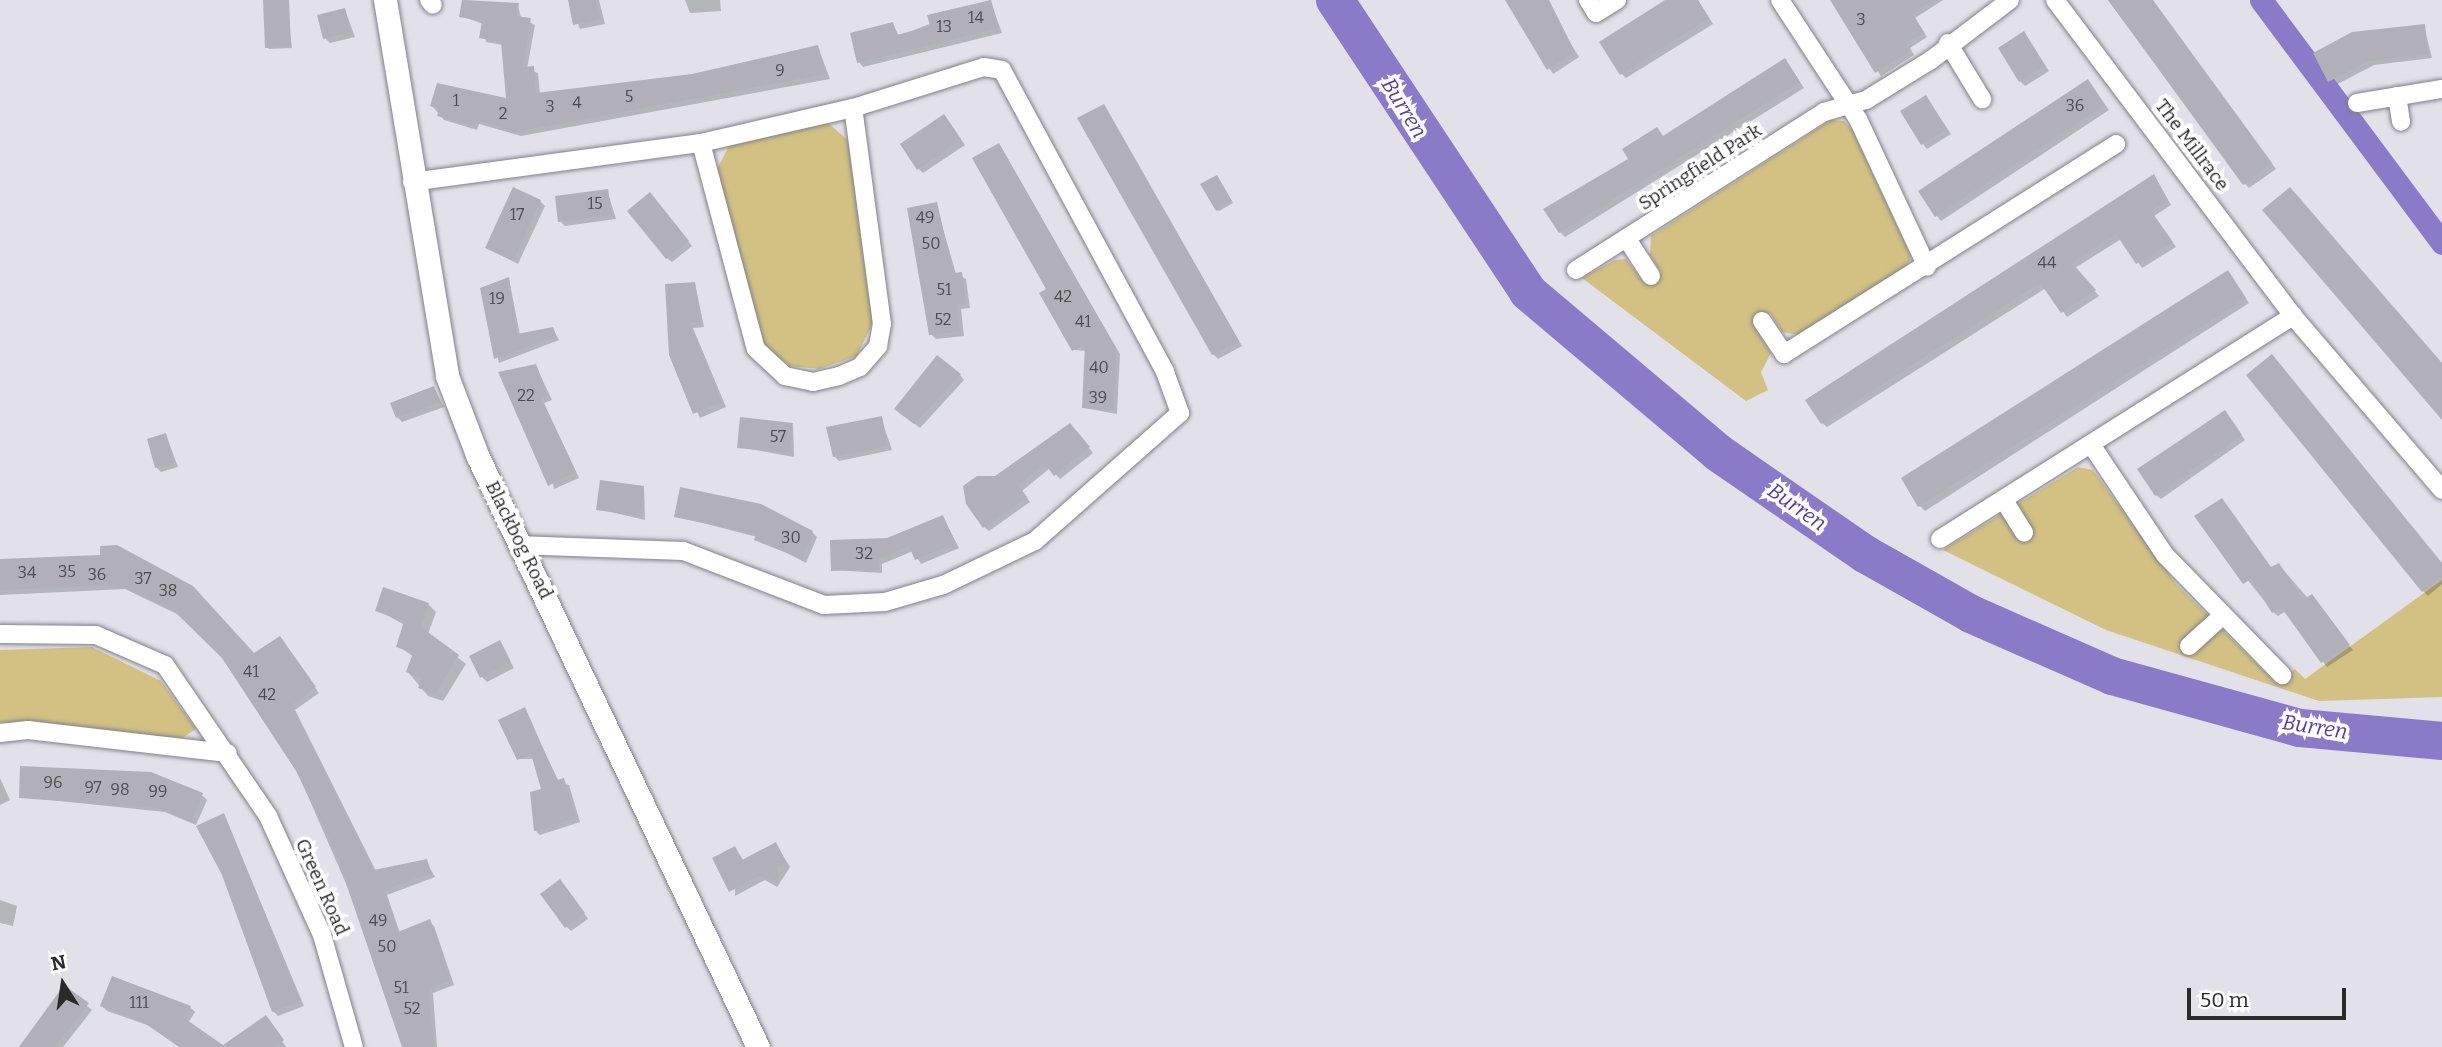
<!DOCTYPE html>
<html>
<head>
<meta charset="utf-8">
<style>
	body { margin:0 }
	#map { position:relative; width:2442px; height:1047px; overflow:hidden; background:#e2e1ea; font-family:Bitter,serif }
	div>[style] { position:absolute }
	.green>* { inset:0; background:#d2c183 }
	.water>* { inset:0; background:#8a7bc9 }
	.shadow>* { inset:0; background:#0003 }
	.canal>* { height:23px; margin:-11.5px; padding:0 11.5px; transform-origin:11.5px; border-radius:11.5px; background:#8a7bc9 }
	.river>* { height:38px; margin:-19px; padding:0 19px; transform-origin:19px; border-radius:19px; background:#8a7bc9 }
	.building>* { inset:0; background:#b1b0b8 }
	.roads { filter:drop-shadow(0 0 2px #818088) drop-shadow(0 0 2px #818088) }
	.minor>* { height:18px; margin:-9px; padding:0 9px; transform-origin:9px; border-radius:9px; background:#fff }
	.tertiary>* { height:23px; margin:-11.5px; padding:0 11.5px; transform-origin:11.5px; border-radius:11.5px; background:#fff }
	span { translate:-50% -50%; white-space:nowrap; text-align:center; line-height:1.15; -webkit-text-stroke:7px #fff; paint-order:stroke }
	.number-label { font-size:16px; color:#4c4c50 }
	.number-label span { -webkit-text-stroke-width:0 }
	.street-label { font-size:19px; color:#2a2a2d }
	.water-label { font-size:21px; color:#553c9a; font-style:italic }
	.north { position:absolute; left:28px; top:949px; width:70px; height:70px; -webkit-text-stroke:5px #fff; paint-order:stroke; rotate:348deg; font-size:19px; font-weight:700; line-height:28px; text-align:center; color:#2a2a2d }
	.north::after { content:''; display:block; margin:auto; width:24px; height:32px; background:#2a2a2d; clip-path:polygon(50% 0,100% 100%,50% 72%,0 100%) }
	.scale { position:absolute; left:2187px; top:988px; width:159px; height:32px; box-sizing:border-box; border:4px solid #2a2a2d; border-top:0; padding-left:9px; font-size:21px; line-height:24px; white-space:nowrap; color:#2a2a2d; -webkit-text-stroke:5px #fff; paint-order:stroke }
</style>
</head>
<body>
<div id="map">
	<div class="green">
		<i style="clip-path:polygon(1831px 120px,1844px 121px,1853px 131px,1911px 256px,1907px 267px,1800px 335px,1782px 332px,1770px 313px,1752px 323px,1771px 353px,1761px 372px,1768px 390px,1746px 401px,1582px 278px,1615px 260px,1626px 259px,1644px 283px,1661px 273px,1650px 255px,1651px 236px)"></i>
		<i style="clip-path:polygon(826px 121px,850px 142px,875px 318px,857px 356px,819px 369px,790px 366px,766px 349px,715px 173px,730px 144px)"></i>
		<i style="clip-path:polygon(2078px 467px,2093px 470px,2176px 584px,2275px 682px,2295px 669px,2305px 679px,2442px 580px,2442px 697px,2319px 701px,2106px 630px,1943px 550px)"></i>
		<i style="clip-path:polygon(92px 647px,161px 681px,196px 729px,182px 738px,0 722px,0 650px)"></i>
	</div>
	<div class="water">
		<i style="clip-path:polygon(2304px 719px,2442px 731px,2442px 756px,2307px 737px)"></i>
	</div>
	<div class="shadow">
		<i style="clip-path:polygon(464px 0,518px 5px,521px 18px,535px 25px,527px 69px,538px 73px,540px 94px,692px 75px,818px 47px,830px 79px,521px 136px,479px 124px,477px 130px,444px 120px,432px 106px,508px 101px,503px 45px,486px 42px,483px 24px,461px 16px)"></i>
		<i style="clip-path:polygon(569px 0,599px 0,605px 24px,580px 29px)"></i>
		<i style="clip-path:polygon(685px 0,720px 0,721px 11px,690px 13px)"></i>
		<i style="clip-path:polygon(990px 0,1002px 33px,863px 67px,859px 62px,893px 24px,899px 36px)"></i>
		<i style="clip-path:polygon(1506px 0,1544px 0,1579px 57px,1553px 74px)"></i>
		<i style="clip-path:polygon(1668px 0,1698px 0,1713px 24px,1626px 78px,1621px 73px)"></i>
		<i style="clip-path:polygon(1832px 0,1943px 0,1915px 18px,1927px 37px,1910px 48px,1914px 55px,1881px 76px)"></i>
		<i style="clip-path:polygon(2108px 0,2150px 0,2276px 169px,2249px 188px,2244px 183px)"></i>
		<i style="clip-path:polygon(345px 10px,355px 37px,330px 43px,325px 38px)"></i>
		<i style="clip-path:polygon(289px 25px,292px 48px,269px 49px,267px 47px)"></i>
		<i style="clip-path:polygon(2424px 26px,2432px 58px,2374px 65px,2334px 86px,2330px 81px)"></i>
		<i style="clip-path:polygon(2028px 38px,2049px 71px,2025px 86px,2020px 81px)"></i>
		<i style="clip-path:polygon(1789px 65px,1804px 88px,1565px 237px,1560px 232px,1664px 138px)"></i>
		<i style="clip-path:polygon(2092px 86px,2109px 110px,1941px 221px,1937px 216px,1921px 192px)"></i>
		<i style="clip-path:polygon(1926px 97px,1951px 134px,1927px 149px,1923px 144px)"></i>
		<i style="clip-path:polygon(1104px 106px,1242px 346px,1218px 359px,1213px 354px)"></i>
		<i style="clip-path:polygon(948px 121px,965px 145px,923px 173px,918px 168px)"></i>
		<i style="clip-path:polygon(998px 145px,1120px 354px,1117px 414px,1084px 408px,1086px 351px,1074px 350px,1041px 294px,1049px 289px)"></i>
		<i style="clip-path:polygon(2154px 176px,2171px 205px,2154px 216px,2176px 247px,2142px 268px,2121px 239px,2075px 268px,2099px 296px,2067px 317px,2046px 288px,1827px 427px,1822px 423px)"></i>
		<i style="clip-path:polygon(1218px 179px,1233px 203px,1219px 211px,1217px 210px)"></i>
		<i style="clip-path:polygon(607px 190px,616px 219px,565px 226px,560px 221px)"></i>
		<i style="clip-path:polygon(654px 199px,692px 246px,672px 262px,667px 258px)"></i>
		<i style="clip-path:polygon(540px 201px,545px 206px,518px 264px,487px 248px)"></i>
		<i style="clip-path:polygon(936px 204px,956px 274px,966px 279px,970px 308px,961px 309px,964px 336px,936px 339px,931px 334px)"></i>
		<i style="clip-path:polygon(2228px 272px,2249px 303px,1925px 511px,1920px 506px,1903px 479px)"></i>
		<i style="clip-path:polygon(509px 279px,520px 335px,553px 329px,559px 340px,499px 363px,482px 289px)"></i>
		<i style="clip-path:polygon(695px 283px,704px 327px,693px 328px,726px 407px,700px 418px,671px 355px)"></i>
		<i style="clip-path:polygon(536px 366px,552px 400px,544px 403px,579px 478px,554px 489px)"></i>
		<i style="clip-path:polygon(960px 375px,964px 380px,920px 428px,901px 413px)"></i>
		<i style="clip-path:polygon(434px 388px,444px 407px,402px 422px,397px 417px)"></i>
		<i style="clip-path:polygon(2229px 417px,2245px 440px,2161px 499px,2156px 495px)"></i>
		<i style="clip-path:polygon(881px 418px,892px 450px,839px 461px,834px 456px)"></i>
		<i style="clip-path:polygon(793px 425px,794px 457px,739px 447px)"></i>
		<i style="clip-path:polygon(1075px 430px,1093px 453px,1060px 479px,1050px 468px,1022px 491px,1030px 502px,989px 531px,984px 527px,996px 478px)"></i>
		<i style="clip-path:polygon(166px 435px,178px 467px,161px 472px,156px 467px)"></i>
		<i style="clip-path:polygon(644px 488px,645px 520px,598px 509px)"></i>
		<i style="clip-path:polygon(676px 516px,812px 532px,817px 537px,806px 563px,757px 537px)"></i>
		<i style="clip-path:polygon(2197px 516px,2272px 569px,2279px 565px,2353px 650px,2327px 667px,2286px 611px,2278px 616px,2273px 612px)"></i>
		<i style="clip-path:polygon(943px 517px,959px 548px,921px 564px,913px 551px,882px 564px,882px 573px,832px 570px)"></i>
		<i style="clip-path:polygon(102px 556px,254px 655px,280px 638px,319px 693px,295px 710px,376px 871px,426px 861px,435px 877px,387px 895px,400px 933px,429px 922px,434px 926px,454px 985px,433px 993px,437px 1047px,404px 1047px,381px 964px,297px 771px,224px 658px,181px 616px,125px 589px,0 595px,0 561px)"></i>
		<i style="clip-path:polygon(2442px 564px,2442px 584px,2428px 596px,2423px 591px)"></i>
		<i style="clip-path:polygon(428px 604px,436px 612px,428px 634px,466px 664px,443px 701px,428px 696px,408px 672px,414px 657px,398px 646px,405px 625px,377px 610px)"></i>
		<i style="clip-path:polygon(499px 642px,514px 668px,487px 682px,482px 677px)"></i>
		<i style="clip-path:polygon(524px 709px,559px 782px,569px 785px,580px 822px,540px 835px,535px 830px,543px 790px,534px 759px,519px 759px,500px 721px)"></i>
		<i style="clip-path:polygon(0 778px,10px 800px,0 805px)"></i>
		<i style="clip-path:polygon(202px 795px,207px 800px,196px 825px,165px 812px,21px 797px)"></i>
		<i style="clip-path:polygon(224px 815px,304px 1006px,278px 1016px,273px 1011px)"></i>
		<i style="clip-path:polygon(776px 844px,790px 867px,777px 887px,765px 880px,735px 896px,735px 848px,744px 861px)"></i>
		<i style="clip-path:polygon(565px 886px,588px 919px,571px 931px,566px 926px)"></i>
		<i style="clip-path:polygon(0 900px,17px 906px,13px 926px,0 923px)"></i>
		<i style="clip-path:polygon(113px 978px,190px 1007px,195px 1012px,188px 1023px,222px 1047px,180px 1047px,150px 1026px,107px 1011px,102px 1006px)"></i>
		<i style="clip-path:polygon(64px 987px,92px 1010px,63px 1047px,19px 1047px)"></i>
		<i style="clip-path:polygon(270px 1022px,286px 1047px,223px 1047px)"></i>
	</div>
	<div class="canal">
		<i style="left:2261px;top:0;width:303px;rotate:53.3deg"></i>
	</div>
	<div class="river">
		<i style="left:1335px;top:0;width:350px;rotate:56.5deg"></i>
		<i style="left:1528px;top:292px;width:248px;rotate:40.2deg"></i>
		<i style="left:1717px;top:452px;width:180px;rotate:34.6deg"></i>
		<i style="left:1865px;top:554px;width:122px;rotate:29.5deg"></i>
		<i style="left:1971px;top:614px;width:154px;rotate:23.7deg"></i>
		<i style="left:2112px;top:676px;width:195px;rotate:15.5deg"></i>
		<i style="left:2300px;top:728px;width:143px;rotate:5.2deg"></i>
	</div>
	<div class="building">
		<i style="clip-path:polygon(263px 0,289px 0,291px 47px,265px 48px)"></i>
		<i style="clip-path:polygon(462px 0,519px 3px,516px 16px,531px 18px,523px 67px,534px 66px,536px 93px,692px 74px,818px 45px,826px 74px,515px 132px,474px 120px,472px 126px,437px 116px,439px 109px,430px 106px,437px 83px,506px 98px,501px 42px,479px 38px,482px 21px,459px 17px)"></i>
		<i style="clip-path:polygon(568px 0,597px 0,601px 19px,573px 25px)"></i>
		<i style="clip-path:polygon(991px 0,999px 28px,857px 63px,850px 33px,893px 22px,897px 35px,930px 26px,927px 15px)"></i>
		<i style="clip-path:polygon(1505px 0,1549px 0,1575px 52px,1547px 70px)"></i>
		<i style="clip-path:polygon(1665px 0,1698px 0,1709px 18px,1620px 75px,1599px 42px)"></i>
		<i style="clip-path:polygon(1830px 0,1933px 0,1912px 13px,1924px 32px,1906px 43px,1911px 50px,1875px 73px)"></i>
		<i style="clip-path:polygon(2108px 0,2153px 0,2272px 163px,2243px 185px)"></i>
		<i style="clip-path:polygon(345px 8px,351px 32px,323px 39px,317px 15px)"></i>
		<i style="clip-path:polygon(2425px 24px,2428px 54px,2368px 61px,2328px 82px,2313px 53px,2352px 32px)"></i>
		<i style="clip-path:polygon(2024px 31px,2045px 66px,2019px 82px,1998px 48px)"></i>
		<i style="clip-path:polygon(1785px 58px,1800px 82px,1559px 233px,1543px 209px,1628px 159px,1622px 149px,1657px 127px,1663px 136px)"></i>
		<i style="clip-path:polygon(2088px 79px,2105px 105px,1935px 217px,1918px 191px)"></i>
		<i style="clip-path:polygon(1926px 95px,1947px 129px,1921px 145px,1900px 111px)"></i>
		<i style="clip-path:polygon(1104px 104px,1239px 341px,1212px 355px,1077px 118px)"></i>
		<i style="clip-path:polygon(944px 114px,961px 139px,917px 170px,900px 144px)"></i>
		<i style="clip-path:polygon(999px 143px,1116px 348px,1113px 410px,1082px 408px,1085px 344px,1072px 351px,1039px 293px,1046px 289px,972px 158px)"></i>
		<i style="clip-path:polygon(2154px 174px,2168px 200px,2151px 211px,2173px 242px,2136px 264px,2116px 234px,2072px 263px,2096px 290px,2061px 313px,2041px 284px,2030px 289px,1821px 424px,1805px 400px)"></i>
		<i style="clip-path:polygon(1217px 175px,1232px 201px,1216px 211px,1200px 184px)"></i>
		<i style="clip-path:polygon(513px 187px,541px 200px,513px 261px,485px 248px)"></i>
		<i style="clip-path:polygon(2290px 187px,2442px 363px,2442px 420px,2262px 210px)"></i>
		<i style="clip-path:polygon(608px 189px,612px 215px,558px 222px,555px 196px)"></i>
		<i style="clip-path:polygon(650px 192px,689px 241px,666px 259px,627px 211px)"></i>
		<i style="clip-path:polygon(937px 202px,953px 273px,962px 272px,966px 304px,957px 304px,960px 331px,929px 335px,907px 208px)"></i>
		<i style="clip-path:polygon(2228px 270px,2246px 298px,1918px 507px,1901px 478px)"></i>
		<i style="clip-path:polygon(509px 277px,517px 334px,553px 327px,556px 336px,494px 359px,480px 288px)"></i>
		<i style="clip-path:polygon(695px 282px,700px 322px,690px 323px,722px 402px,693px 414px,669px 355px,665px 284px)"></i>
		<i style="clip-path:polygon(2272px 354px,2442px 563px,2442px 576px,2422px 592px,2246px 375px)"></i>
		<i style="clip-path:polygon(937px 355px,961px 374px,914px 424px,894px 409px)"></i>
		<i style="clip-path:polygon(536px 364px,548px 395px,541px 398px,576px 472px,548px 486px,498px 372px)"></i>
		<i style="clip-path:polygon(434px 386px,440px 402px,396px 418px,390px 403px)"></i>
		<i style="clip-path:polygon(2225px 410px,2242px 435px,2155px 496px,2137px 469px)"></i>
		<i style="clip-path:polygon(882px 416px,888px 446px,833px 457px,826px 427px)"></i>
		<i style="clip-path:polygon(740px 417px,793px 423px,790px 453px,737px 448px)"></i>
		<i style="clip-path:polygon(1070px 423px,1090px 447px,1054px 476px,1045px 464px,1018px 485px,1027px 497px,983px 528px,966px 504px,963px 486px,977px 476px,995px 476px)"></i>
		<i style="clip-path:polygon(166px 433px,174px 462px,155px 468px,147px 439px)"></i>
		<i style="clip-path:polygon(600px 480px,644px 486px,640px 516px,596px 510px)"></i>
		<i style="clip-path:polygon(680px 487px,761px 504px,813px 531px,802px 559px,754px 540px,756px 534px,674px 517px)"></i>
		<i style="clip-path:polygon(2222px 498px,2271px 567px,2279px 563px,2303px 600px,2312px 594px,2350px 645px,2321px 663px,2281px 607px,2272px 613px,2251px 579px,2243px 584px,2194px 516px)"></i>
		<i style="clip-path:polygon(943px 515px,955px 543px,915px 560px,909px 546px,878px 559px,878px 569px,831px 571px,830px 540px,887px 538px)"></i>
		<i style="clip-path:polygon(117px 545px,193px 586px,254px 653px,280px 636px,316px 687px,292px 705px,374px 870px,427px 859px,431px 873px,384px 890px,398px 932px,430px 919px,441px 948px,450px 980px,429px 989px,433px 1047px,402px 1047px,335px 851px,296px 771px,222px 658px,174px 611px,119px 585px,0 590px,0 559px,100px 555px,100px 546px)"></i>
		<i style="clip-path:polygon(383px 587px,429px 603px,421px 627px,459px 655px,435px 694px,418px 688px,422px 678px,406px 672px,413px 653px,396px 647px,404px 621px,375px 611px)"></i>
		<i style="clip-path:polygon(500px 640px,511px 662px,480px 678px,469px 656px)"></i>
		<i style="clip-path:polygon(525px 707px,557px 780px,564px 778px,576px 818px,534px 831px,530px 792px,541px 789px,531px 754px,517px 760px,498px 720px)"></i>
		<i style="clip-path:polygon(20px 766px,151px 772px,203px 793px,191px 822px,158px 808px,19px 798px)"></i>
		<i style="clip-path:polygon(224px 813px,301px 1001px,272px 1012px,222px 875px,196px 826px)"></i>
		<i style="clip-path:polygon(776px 842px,786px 862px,778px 866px,776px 881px,759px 876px,729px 892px,712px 858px,735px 846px,742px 860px)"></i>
		<i style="clip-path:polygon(560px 879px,585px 913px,565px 928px,540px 894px)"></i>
		<i style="clip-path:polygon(112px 976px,191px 1006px,184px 1018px,223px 1045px,266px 1015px,284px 1040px,274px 1047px,179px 1047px,143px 1022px,100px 1006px)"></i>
		<i style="clip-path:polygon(64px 985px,89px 1003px,55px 1047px,19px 1047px)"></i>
	</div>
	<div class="roads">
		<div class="minor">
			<i style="left:429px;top:0;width:6px;rotate:51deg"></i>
			<i style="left:1588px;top:0;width:15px;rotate:58deg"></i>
			<i style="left:1596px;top:13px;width:25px;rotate:-32deg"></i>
			<i style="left:1780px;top:0;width:142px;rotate:56.8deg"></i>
			<i style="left:1858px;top:119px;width:163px;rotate:65deg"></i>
			<i style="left:2055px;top:0;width:396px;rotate:53deg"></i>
			<i style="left:2293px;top:316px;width:229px;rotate:49.4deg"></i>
			<i style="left:1948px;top:43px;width:66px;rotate:58.7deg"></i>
			<i style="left:2397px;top:96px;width:26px;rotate:81deg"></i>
			<i style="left:2357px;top:103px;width:86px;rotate:-9.4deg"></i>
			<i style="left:701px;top:143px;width:213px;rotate:75.1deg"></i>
			<i style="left:756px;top:349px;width:40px;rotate:43deg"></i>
			<i style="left:785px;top:376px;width:29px;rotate:12deg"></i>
			<i style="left:813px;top:382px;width:27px;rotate:-13deg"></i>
			<i style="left:839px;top:376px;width:23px;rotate:-23deg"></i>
			<i style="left:860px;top:367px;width:28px;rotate:-49deg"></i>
			<i style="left:878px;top:346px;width:22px;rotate:-80deg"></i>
			<i style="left:882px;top:324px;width:218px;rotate:-97.6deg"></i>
			<i style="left:412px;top:182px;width:292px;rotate:-7.7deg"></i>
			<i style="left:701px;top:143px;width:156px;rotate:-13deg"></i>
			<i style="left:853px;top:108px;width:137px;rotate:-17.4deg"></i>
			<i style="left:984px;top:67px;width:18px;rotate:9deg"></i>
			<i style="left:1002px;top:70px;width:343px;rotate:61.6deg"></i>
			<i style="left:1165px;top:372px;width:44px;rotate:69.9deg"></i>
			<i style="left:1180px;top:413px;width:193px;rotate:138.6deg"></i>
			<i style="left:1035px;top:541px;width:102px;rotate:154.4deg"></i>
			<i style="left:943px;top:585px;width:60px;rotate:163.7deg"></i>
			<i style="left:885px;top:602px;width:61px;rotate:177.2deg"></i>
			<i style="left:824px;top:605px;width:151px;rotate:-159deg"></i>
			<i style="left:683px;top:551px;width:160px;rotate:-177.9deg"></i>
			<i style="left:1627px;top:239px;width:44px;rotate:57deg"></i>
			<i style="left:1576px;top:270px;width:294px;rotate:-32.5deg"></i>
			<i style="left:1824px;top:112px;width:44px;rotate:-15.9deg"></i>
			<i style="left:1866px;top:100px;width:76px;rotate:-31.6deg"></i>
			<i style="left:1931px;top:60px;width:99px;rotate:-37.2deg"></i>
			<i style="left:1762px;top:321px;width:40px;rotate:56deg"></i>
			<i style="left:1784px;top:354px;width:393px;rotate:-32.3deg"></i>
			<i style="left:2092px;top:446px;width:131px;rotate:56.2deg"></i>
			<i style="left:2165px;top:555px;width:168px;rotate:45.7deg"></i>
			<i style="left:2005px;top:502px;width:36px;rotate:58deg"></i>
			<i style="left:1940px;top:539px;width:418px;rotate:-32.3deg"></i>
			<i style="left:0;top:634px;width:96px;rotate:0.6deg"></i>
			<i style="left:96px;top:635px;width:75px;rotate:23.5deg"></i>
			<i style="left:165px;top:665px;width:183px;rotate:55.7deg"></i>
			<i style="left:268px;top:816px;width:131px;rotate:65.6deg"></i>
			<i style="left:322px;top:935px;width:116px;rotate:74.1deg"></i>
			<i style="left:2189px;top:646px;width:43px;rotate:-42.2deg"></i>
			<i style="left:0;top:733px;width:28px;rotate:-6deg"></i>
			<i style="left:28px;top:730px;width:201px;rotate:6.6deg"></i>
		</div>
		<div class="tertiary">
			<i style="left:385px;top:0;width:381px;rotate:80.6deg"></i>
			<i style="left:447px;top:376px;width:87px;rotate:69.1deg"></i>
			<i style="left:478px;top:457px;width:653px;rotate:64.61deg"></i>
		</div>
	</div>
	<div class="number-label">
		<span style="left:976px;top:18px">14</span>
		<span style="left:1861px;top:20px">3</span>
		<span style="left:944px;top:27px">13</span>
		<span style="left:780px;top:71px">9</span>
		<span style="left:629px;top:97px">5</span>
		<span style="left:456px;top:101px">1</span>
		<span style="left:577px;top:103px">4</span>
		<span style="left:2075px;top:106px">36</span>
		<span style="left:550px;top:107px">3</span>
		<span style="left:503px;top:114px">2</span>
		<span style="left:595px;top:204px">15</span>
		<span style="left:517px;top:215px">17</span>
		<span style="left:925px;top:218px">49</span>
		<span style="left:931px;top:244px">50</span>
		<span style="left:2047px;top:263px">44</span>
		<span style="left:944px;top:290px">51</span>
		<span style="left:1063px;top:297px">42</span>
		<span style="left:497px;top:299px">19</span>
		<span style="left:943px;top:320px">52</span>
		<span style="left:1083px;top:322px">41</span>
		<span style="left:1099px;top:368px">40</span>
		<span style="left:526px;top:396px">22</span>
		<span style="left:1098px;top:398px">39</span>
		<span style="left:778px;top:437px">57</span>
		<span style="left:791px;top:538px">30</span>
		<span style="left:864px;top:554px">32</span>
		<span style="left:67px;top:572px">35</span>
		<span style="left:27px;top:573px">34</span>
		<span style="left:97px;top:575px">36</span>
		<span style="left:143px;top:579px">37</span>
		<span style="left:168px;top:591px">38</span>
		<span style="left:251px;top:672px">41</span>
		<span style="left:267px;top:695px">42</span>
		<span style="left:53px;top:783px">96</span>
		<span style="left:93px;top:788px">97</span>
		<span style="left:120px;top:790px">98</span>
		<span style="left:158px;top:792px">99</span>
		<span style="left:378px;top:921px">49</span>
		<span style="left:387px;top:947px">50</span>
		<span style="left:401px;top:988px">51</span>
		<span style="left:139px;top:1003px">111</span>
		<span style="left:412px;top:1009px">52</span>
	</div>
	<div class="street-label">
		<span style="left:2192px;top:145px;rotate:53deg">The Millrace</span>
		<span style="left:1700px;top:167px;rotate:-33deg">Springfield Park</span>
		<span style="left:519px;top:540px;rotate:64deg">Blackbog Road</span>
		<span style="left:322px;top:887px;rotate:66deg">Green Road</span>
	</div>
	<div class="water-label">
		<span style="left:1404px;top:108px;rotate:58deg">Burren</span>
		<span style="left:1797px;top:507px;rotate:35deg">Burren</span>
		<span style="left:2315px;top:727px;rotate:9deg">Burren</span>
	</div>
	<div class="north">N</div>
	<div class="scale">50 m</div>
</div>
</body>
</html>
